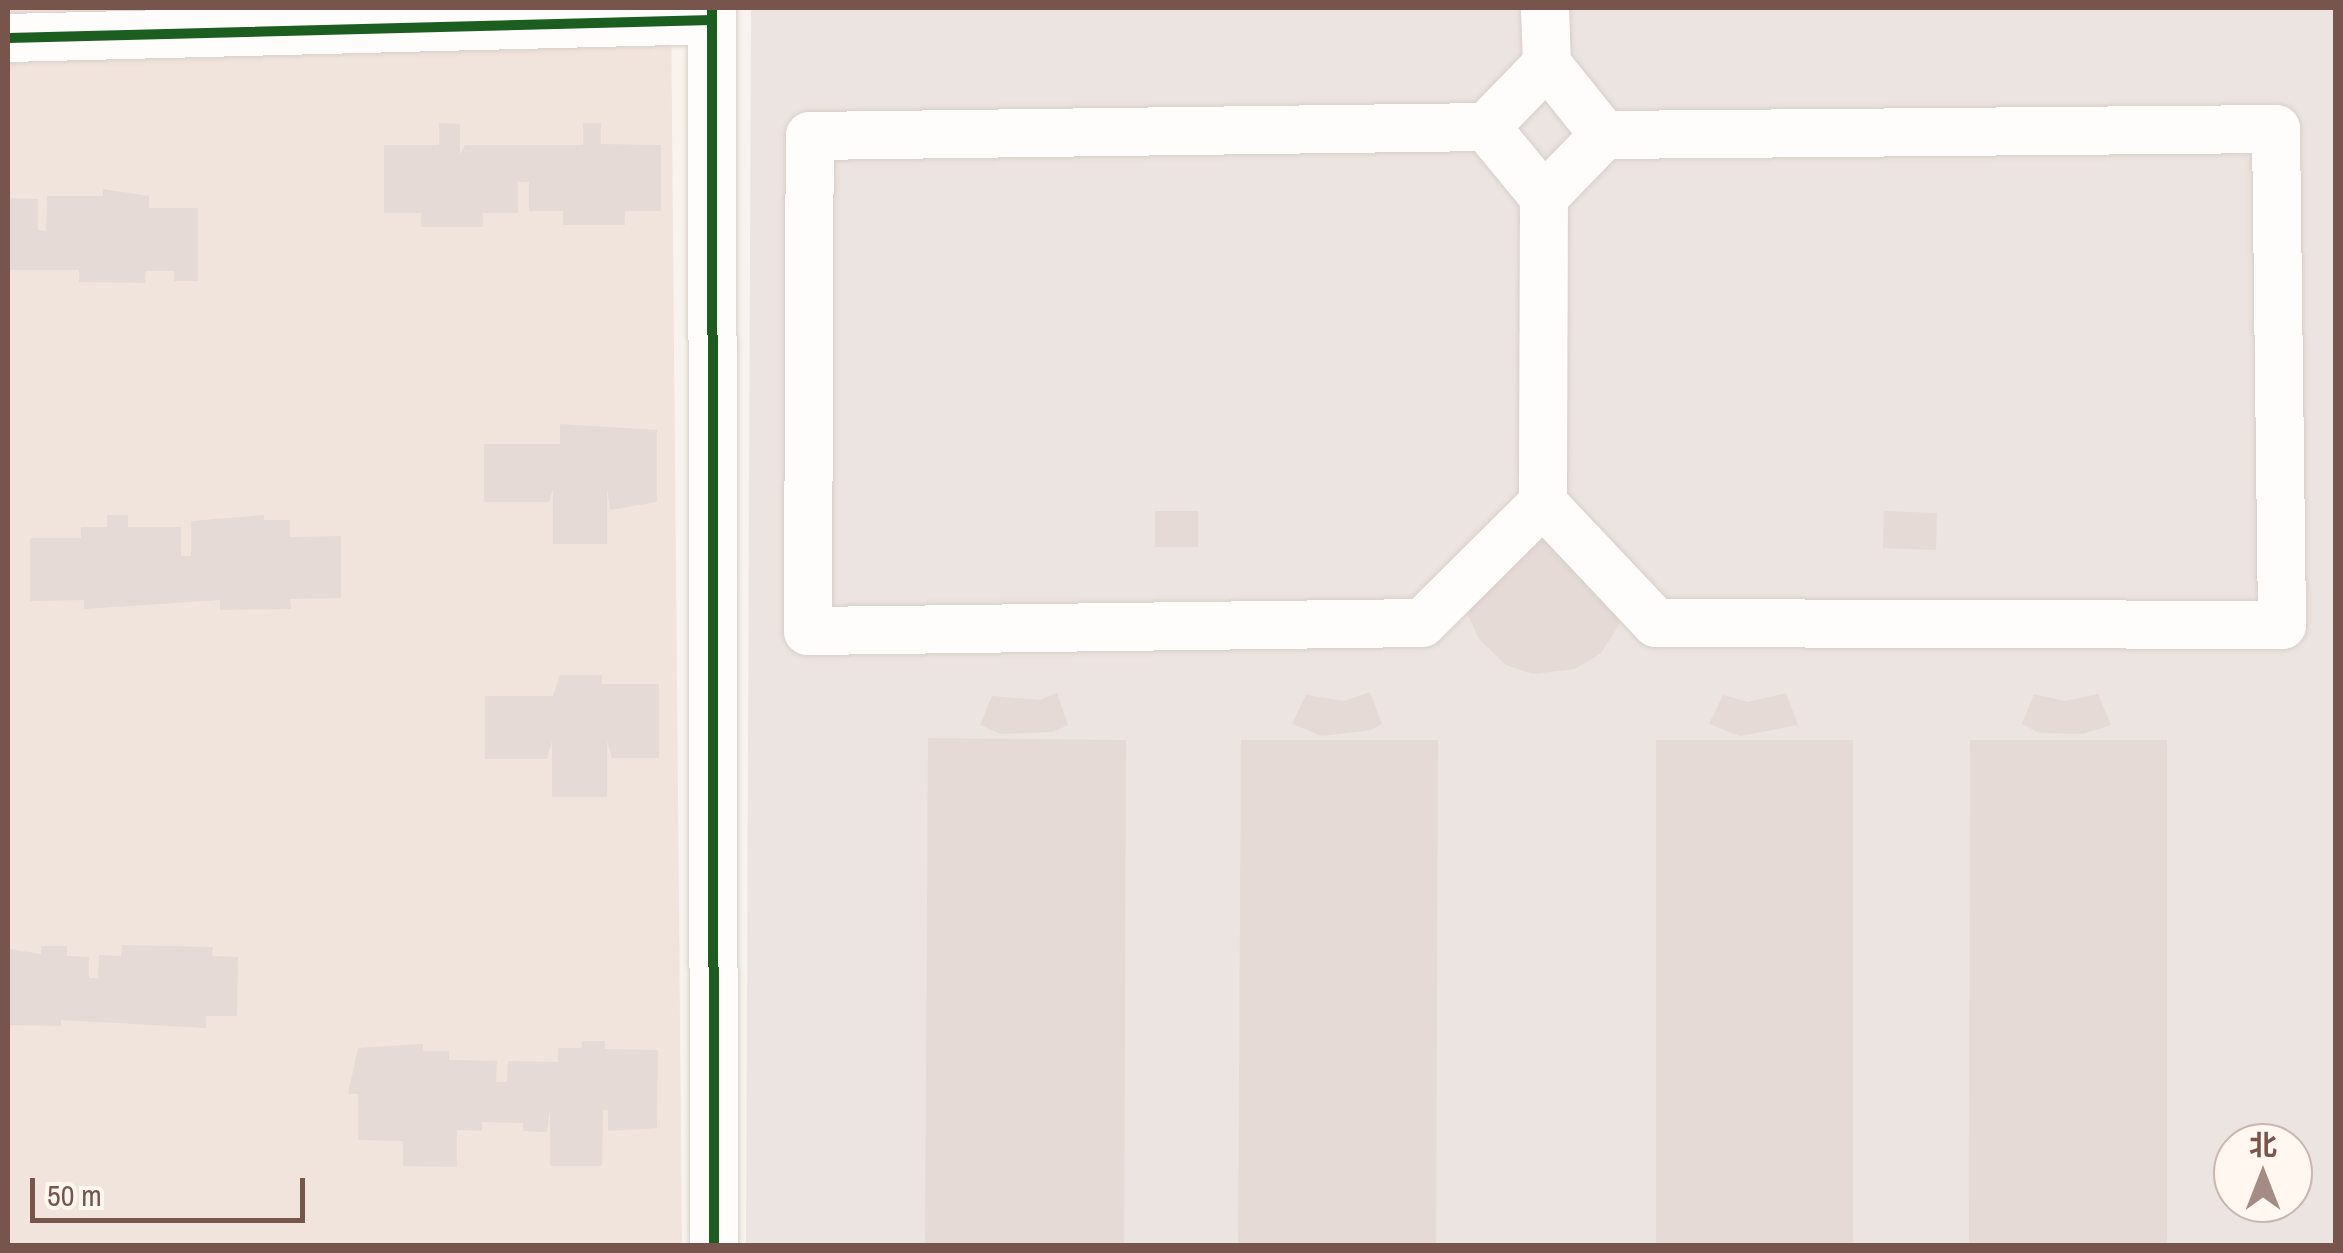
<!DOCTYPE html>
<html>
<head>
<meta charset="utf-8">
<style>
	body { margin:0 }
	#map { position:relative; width:2343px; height:1253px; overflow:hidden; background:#f8f3ee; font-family:"Archivo Narrow","Noto Sans SC",sans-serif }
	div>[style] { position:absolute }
	.residential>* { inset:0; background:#f1e4dc }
	.industrial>* { inset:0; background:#ece4e0 }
	.building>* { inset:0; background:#e5dad5 }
	.roads { filter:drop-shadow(0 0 2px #d7ceca) drop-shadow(0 0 2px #d7ceca) }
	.minor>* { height:48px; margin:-24px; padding:0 24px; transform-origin:24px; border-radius:24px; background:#fefdfc }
	.cycleway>* { height:10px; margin:-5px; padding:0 5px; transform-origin:5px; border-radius:5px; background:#1b5e20 }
	span { translate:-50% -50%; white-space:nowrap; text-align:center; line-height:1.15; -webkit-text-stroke:8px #fff7f0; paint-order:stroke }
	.frame { position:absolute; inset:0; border:10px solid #77554d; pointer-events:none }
	.north { position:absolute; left:2213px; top:1123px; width:100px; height:100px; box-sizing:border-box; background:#fff7f0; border:2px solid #c9b6af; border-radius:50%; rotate:0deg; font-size:28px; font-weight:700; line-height:40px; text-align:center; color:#77554d }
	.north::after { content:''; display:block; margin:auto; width:35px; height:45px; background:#a48c85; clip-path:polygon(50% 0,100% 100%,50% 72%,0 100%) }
	.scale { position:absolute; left:30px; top:1178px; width:275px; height:45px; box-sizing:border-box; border:5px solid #77554d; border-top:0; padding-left:12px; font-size:30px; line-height:35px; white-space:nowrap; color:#77554d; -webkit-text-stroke:8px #fff7f0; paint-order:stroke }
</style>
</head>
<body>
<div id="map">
	<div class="residential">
		<i style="clip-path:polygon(8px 8px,671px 8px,682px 1245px,8px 1245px)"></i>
	</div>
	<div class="industrial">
		<i style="clip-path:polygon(evenodd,751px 8px,2335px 8px,2335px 1245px,746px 1245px,751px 8px,2233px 1143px,2293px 1143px,2293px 1203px,2233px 1203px,2233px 1143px)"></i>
	</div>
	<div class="building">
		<i style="clip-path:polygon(439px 123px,460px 124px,460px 155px,465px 145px,583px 145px,583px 123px,601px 123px,601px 144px,661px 145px,661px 211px,625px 211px,625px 225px,563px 225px,563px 211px,529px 211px,529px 182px,518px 182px,518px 213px,483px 213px,483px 227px,421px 227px,421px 213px,384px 213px,384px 145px,439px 145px)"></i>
		<i style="clip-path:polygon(103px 189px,149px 196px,149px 208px,198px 208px,198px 281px,174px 281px,174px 271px,146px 271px,145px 283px,79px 282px,79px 270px,8px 270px,8px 198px,38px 199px,38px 230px,46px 231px,47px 196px,103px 196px)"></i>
		<i style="clip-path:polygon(560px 424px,657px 430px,657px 502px,610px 510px,607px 489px,607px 544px,553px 544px,553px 489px,549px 502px,484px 502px,484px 444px,560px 444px)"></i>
		<i style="clip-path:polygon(1155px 511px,1198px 511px,1198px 547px,1155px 547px)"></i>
		<i style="clip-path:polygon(1884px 511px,1937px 513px,1936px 550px,1883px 548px)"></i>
		<i style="clip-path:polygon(107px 515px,128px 515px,128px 527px,181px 527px,181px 556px,191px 556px,191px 521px,264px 515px,264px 520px,290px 520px,290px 537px,341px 536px,341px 598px,290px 599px,291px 609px,220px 610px,220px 600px,84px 609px,84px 600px,30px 601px,30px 538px,81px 538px,81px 527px,107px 527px)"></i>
		<i style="clip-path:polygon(1528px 517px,1624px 600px,1619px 625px,1601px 653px,1575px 669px,1533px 674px,1506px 665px,1479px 639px,1468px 615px,1466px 587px)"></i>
		<i style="clip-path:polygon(560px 675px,602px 675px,602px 684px,659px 684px,659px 758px,612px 758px,607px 741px,607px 797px,552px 797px,552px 741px,547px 759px,485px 759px,485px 696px,553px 696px)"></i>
		<i style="clip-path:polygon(1370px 692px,1382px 724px,1371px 730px,1322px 736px,1292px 724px,1306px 695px,1344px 701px)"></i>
		<i style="clip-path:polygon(1057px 693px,1068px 725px,1052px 732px,1001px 734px,980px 725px,992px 696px,1040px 700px)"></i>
		<i style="clip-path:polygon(1786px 693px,1798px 725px,1740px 736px,1709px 724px,1723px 695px,1748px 702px)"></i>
		<i style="clip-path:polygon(2034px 694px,2065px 701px,2098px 694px,2111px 725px,2083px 734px,2039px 733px,2022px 724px)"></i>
		<i style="clip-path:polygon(928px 738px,1126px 740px,1124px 1246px,925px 1246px)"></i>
		<i style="clip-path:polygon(1241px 740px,1438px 740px,1436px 1246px,1238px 1246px)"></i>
		<i style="clip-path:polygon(1656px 740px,1853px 740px,1853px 1246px,1656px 1246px)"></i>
		<i style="clip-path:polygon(1970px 740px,2167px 740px,2167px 1246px,1969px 1246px)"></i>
		<i style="clip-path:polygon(122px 945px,213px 947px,212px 956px,238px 957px,237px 1016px,206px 1016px,206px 1028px,61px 1020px,61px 1026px,8px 1025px,10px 949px,41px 954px,41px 946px,67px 946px,67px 956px,89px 957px,89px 978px,98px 978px,99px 955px,121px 956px)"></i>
		<i style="clip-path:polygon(582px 1041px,605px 1041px,605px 1049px,658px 1050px,657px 1128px,608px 1131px,608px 1110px,603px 1110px,602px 1166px,550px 1166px,550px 1108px,547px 1132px,523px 1131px,523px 1123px,482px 1122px,482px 1131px,457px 1130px,457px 1167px,403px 1166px,403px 1141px,358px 1140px,358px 1094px,348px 1094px,358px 1048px,423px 1044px,423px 1051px,449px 1051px,449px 1060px,497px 1061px,496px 1082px,507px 1082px,508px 1061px,558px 1062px,558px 1048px,582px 1048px)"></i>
	</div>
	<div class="roads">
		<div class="minor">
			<i style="left:712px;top:8px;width:1238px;rotate:89.91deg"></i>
			<i style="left:1545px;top:8px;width:56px;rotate:88deg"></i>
			<i style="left:1547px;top:64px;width:91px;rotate:51.2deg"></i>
			<i style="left:8px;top:38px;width:704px;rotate:-1.46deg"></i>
			<i style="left:1486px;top:127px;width:91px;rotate:50.4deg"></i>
			<i style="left:1544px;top:197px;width:306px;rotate:90.2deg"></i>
			<i style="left:1544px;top:197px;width:86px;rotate:-45.9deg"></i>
			<i style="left:1604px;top:135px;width:672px;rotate:-0.51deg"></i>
			<i style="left:2276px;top:129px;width:496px;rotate:89.3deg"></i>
			<i style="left:2282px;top:625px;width:626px;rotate:-179.82deg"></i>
			<i style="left:1656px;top:623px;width:165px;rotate:-133.3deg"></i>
			<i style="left:1543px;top:503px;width:170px;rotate:135.2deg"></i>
			<i style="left:1422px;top:623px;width:614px;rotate:179.25deg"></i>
			<i style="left:808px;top:631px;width:495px;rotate:-89.8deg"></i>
			<i style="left:810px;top:136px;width:676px;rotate:-0.76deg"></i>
			<i style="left:1486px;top:127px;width:88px;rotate:-45.9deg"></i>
		</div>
	</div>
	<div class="cycleway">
		<i style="left:712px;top:8px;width:1238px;rotate:89.91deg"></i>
		<i style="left:8px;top:38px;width:704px;rotate:-1.46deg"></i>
	</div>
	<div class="frame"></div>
	<div class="north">北</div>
	<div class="scale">50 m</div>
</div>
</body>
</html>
